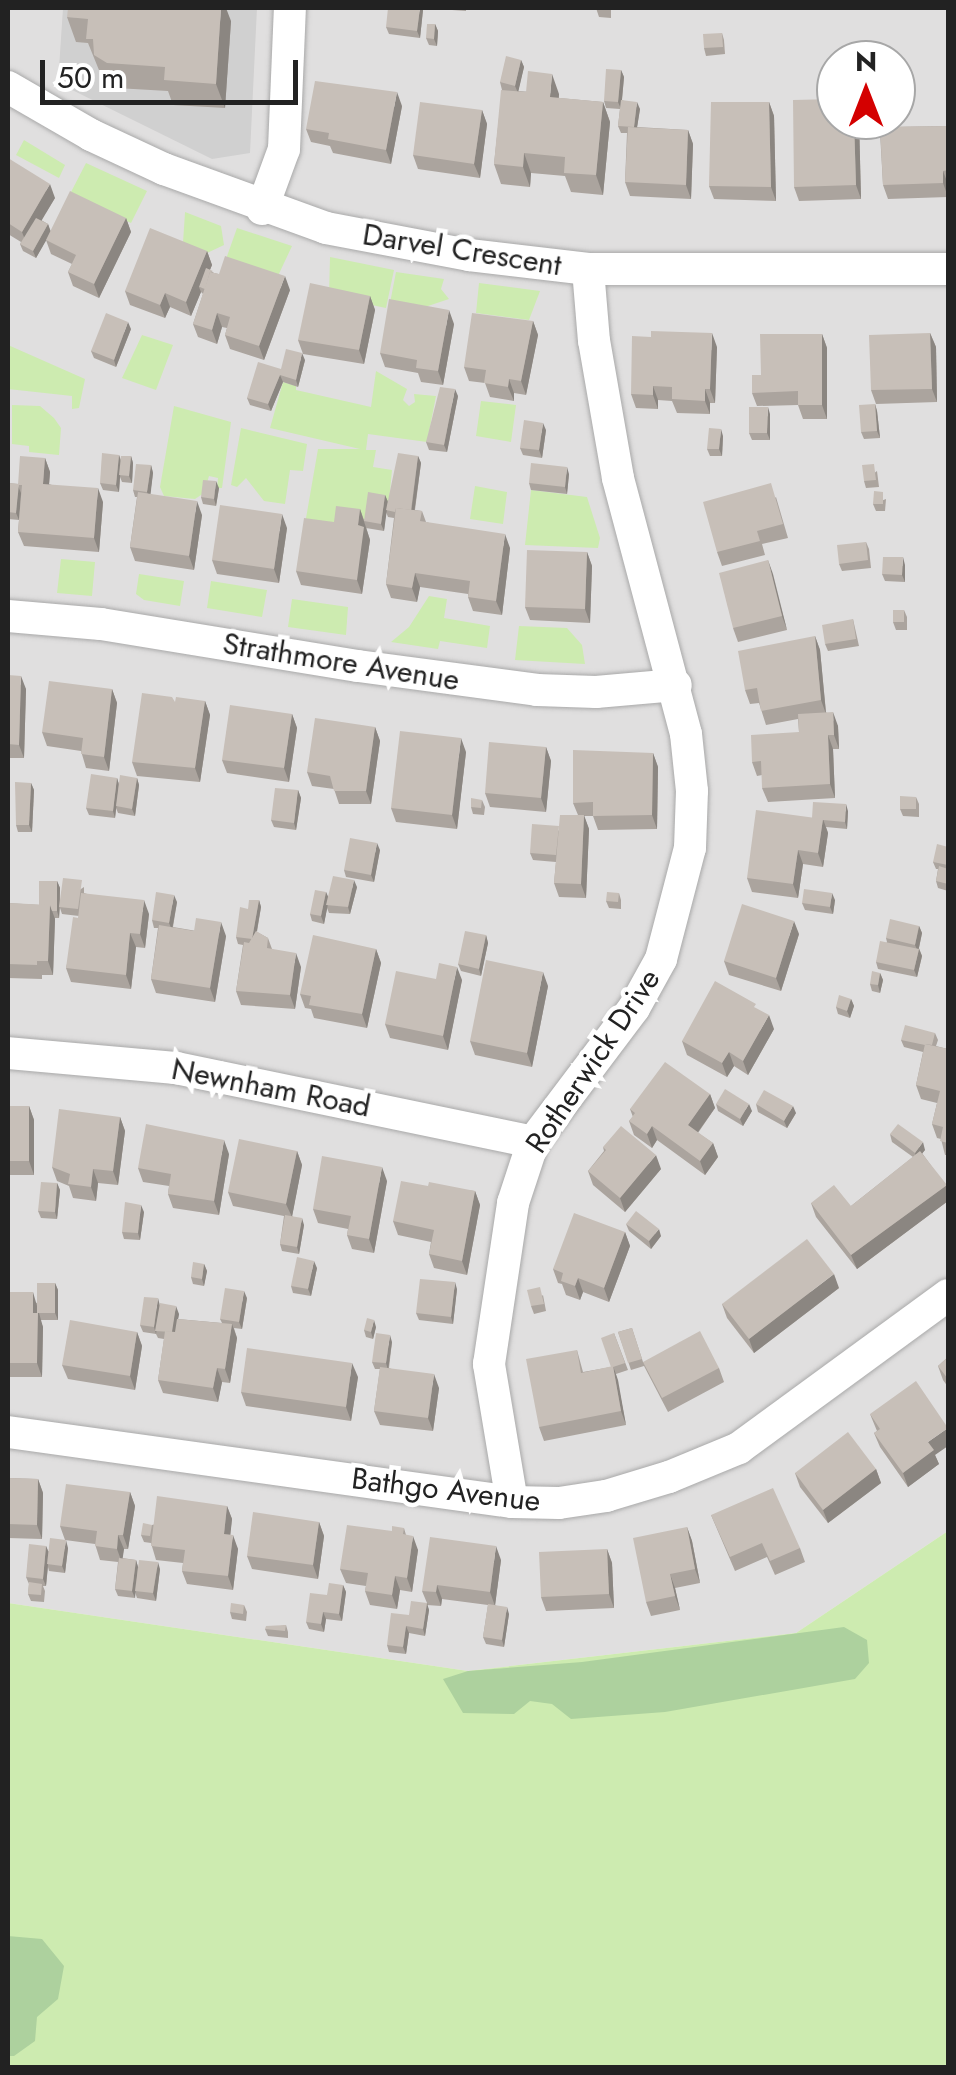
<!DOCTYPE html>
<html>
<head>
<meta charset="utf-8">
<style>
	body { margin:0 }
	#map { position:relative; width:956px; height:2075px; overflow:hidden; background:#f2efe9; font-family:Jost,sans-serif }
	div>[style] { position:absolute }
	.residential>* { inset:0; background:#e0dfdf }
	.religious>* { inset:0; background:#d0d0d0 }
	.grass>* { inset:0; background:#cdebb0 }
	.forest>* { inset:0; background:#add19e }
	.roads { filter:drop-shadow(0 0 2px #a9a9a9) drop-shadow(0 0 2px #a9a9a9) }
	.minor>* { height:32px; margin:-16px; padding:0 16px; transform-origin:16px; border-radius:16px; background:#fff }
	.wall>* { inset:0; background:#aba49e }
	.shaded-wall>* { inset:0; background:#8b8681 }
	.building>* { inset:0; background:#c7bfb8 }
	span { translate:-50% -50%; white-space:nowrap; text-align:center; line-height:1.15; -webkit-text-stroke:9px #fff; paint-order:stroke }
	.street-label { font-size:30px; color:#222 }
	.frame { position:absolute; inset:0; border:10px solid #222; pointer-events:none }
	.north { position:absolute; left:816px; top:40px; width:100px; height:100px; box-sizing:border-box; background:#fff; border:2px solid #a7a7a7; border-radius:50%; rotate:0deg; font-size:28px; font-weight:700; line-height:40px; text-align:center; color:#222 }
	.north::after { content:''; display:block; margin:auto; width:35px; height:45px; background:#d40000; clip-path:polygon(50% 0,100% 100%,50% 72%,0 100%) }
	.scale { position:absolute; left:40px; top:60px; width:258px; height:45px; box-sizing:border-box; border:5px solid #222; border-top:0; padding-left:12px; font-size:30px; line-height:35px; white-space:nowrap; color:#222; -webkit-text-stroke:8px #fff; paint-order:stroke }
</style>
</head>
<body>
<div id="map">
	<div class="residential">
		<i style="clip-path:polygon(evenodd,8px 8px,948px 8px,948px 1531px,796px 1633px,468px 1671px,8px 1603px,8px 8px,836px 60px,896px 60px,896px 120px,836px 120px,836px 60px)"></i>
	</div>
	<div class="religious">
		<i style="clip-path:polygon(63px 8px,257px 8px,250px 153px,212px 159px,58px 83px)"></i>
	</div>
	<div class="grass">
		<i style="clip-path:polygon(24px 140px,65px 165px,59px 178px,16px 155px)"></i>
		<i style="clip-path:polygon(86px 163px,147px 191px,131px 223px,70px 194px)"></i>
		<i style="clip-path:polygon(185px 212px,221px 226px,224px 245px,207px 253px,183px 243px)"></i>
		<i style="clip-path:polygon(237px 228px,292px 246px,277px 278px,226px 259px)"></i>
		<i style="clip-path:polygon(330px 257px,394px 270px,386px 308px,329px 296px)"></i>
		<i style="clip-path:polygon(396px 272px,444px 279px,441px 289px,449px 299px,419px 309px,390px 303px)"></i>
		<i style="clip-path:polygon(479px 283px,540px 291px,529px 320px,476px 313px)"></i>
		<i style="clip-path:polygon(142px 335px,173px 345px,156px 390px,122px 378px)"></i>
		<i style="clip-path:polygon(8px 345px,85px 379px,79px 408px,72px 409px,72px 396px,8px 389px)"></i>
		<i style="clip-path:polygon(376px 371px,407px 389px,403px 400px,409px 406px,415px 402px,414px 394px,436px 396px,427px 442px,368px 434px,366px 450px,376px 450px,373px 467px,392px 470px,389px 501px,367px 523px,340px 528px,305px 524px,318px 449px,360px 449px,270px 428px,283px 382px,296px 386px,296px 390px,371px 407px)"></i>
		<i style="clip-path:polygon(481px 401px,516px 405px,511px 442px,476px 436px)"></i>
		<i style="clip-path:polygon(12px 405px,40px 406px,54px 418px,61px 428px,59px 455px,29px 452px,29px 446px,12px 444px)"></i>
		<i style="clip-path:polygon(174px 406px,231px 422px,222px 488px,217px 488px,218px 478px,209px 476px,204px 493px,195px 499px,164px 496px,160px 487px)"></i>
		<i style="clip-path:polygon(241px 428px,307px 444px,303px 471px,290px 470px,285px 504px,264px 501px,246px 478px,237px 487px,231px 485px)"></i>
		<i style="clip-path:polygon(475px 486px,507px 492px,503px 524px,470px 519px)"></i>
		<i style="clip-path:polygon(531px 490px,587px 497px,600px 538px,598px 548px,525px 545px)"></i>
		<i style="clip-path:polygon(61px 559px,95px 562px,92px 596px,57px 593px)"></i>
		<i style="clip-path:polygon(139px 574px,184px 581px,180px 606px,144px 600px,136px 594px)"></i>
		<i style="clip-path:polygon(211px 581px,267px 590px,262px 617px,207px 608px)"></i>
		<i style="clip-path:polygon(429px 596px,447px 599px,444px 618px,490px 626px,487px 648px,440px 641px,438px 649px,391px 642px,409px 627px)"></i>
		<i style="clip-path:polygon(292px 599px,348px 607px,346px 635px,288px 627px)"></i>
		<i style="clip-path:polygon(519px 626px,567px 628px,582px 645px,585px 664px,515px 660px)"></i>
		<i style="clip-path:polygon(948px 1531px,948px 2067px,8px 2068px,8px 1603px,468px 1671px,796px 1633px)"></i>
	</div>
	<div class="forest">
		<i style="clip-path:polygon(844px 1627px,867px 1640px,869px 1663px,855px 1679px,665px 1712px,571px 1719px,552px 1704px,530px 1701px,514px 1714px,463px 1713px,443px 1679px,468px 1671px,582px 1662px)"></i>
		<i style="clip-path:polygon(8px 1936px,42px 1939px,64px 1966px,58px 1999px,37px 2017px,35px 2041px,14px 2056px,8px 2056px)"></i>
	</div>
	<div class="roads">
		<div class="minor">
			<i style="left:8px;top:87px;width:96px;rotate:30deg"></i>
			<i style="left:91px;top:135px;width:81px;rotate:25deg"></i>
			<i style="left:164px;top:169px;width:172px;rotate:20deg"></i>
			<i style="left:326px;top:228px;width:146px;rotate:10.7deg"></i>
			<i style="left:469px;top:255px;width:120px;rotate:6.7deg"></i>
			<i style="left:588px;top:269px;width:360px"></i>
			<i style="left:262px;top:209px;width:64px;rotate:-69.9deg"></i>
			<i style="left:284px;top:149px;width:141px;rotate:-87.6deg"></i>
			<i style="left:8px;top:616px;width:93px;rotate:4.9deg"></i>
			<i style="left:101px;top:624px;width:260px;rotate:9.3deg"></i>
			<i style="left:358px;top:666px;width:181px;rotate:7.6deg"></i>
			<i style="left:537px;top:690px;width:59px;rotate:1.9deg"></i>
			<i style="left:596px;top:692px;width:80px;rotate:-5deg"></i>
			<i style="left:8px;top:1053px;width:169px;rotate:5.1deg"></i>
			<i style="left:176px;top:1068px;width:365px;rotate:11.7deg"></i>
			<i style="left:8px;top:1432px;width:509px;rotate:7.91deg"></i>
			<i style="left:512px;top:1502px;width:47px;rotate:1.2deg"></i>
			<i style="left:559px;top:1503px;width:48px;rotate:-8.5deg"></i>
			<i style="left:606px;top:1496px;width:66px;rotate:-16.8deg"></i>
			<i style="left:669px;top:1477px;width:76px;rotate:-22.5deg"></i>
			<i style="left:739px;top:1448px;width:259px;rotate:-36.2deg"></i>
			<i style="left:512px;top:1502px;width:140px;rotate:-99.5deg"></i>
			<i style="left:489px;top:1364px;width:163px;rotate:-81.5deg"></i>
			<i style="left:513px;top:1203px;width:64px;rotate:-71.8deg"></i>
			<i style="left:533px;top:1142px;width:168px;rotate:-53deg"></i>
			<i style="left:634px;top:1008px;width:56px;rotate:-61.1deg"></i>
			<i style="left:661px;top:959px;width:115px;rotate:-75.4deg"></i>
			<i style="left:690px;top:848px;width:57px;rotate:-88deg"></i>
			<i style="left:692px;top:791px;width:57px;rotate:-96deg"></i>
			<i style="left:686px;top:734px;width:265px;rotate:-104.9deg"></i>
			<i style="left:618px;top:478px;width:139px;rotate:-99.9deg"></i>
			<i style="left:594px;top:341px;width:72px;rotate:-94.8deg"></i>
		</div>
	</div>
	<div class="wall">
		<i style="clip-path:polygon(451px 8px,466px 8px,466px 11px,452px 10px)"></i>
		<i style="clip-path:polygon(596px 8px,611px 8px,611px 18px,599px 17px)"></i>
		<i style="clip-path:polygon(423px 10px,420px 38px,389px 34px,386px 27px)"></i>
		<i style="clip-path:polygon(67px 17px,231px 21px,225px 108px,173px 105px,168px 91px,116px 88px,103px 80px,88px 43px,76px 42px)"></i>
		<i style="clip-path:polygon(435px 24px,438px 31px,437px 46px,429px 45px,426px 38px)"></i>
		<i style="clip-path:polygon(722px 33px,724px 40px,725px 54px,706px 56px,704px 48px)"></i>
		<i style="clip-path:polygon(521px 60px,524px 67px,518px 91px,559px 94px,559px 98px,603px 102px,610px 122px,603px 195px,571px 192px,565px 176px,531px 173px,530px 187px,501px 184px,494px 164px,502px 90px,500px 82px)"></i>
		<i style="clip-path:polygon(621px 70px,624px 77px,622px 100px,640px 109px,637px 127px,688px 130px,693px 144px,691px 199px,630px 196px,625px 182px,627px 133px,621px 133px,618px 126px,620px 109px,606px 108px,604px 101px)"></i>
		<i style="clip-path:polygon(769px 102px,774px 116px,776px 201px,714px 199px,709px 186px)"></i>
		<i style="clip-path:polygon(402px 106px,391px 164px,333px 153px,330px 146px,311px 142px,306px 129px)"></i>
		<i style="clip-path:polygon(482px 110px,487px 124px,480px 178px,418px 169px,413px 155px)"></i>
		<i style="clip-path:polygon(836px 120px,859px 120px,861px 199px,799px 201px,794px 187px)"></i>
		<i style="clip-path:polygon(870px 120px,889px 120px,890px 127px,948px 126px,948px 197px,888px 199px,883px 185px,880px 132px,873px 133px)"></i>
		<i style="clip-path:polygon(8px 158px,55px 198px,41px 220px,48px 224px,50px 231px,126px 218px,131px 232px,99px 298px,73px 286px,68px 272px,72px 264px,51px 254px,46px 240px,47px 238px,36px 258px,23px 251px,20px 244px,21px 242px,8px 234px)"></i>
		<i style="clip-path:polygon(207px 251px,212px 265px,210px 270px,214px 273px,290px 290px,264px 360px,230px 349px,225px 335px,227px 328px,222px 327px,217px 344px,198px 337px,193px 324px,203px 294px,201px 292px,191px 316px,170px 307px,165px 318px,130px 305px,125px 291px)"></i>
		<i style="clip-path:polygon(370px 296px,375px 310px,364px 364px,303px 354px,298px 340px)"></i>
		<i style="clip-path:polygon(533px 321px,538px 335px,526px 395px,514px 393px,514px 401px,490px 397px,485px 383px,469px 381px,464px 367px)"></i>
		<i style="clip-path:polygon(454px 324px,443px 385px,421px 382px,418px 373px,385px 367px,380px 353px)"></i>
		<i style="clip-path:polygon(131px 329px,116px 367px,94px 358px,91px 351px)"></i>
		<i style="clip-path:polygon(930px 333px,936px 347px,937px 402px,876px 404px,871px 390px)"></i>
		<i style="clip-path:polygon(822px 334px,827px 348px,827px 419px,803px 419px,798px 405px,757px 406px,752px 393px,761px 375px)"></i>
		<i style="clip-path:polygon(717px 347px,715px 403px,710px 403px,710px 414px,677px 413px,672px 401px,658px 400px,658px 409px,636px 408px,631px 394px)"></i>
		<i style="clip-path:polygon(305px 360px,298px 387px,283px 382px,271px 411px,250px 405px,247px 398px,281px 369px)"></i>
		<i style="clip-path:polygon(458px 396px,447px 452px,429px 450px,426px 442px)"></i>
		<i style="clip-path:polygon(875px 404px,877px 411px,880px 438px,864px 439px,861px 432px)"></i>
		<i style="clip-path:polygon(770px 414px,770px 440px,752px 440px,749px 433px)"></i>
		<i style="clip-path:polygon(546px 430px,542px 458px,523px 455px,520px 448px)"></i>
		<i style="clip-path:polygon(723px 436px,722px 456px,710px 456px,707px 449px)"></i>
		<i style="clip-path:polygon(119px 455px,121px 460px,131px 456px,133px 463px,132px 483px,122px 482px,120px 477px,119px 492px,103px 490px,100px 483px)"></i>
		<i style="clip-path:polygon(418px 456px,421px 463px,415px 510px,422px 511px,426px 522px,510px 548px,502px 615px,473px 611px,468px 597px,468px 594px,420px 587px,417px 602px,391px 598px,386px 584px,394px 518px,388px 517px,386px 512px,384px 531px,366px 528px,365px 524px,370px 540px,362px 594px,301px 585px,296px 571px,334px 522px,360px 509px,364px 520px,385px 495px,388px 502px)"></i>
		<i style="clip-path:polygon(45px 458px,50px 472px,49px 484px,103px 502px,99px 552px,24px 546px,18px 532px,19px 520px,8px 519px,8px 483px,18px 484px)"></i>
		<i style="clip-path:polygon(151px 465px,153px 473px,150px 494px,202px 515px,194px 570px,135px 561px,130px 547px,137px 497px,135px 497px,133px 490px)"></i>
		<i style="clip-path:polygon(877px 471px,879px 487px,866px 488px,864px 481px)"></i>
		<i style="clip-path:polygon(569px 474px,567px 494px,531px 490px,529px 483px)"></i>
		<i style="clip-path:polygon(219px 488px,216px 506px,203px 504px,201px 497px)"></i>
		<i style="clip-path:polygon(776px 497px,788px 538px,762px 544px,765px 555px,722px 566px,717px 552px)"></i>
		<i style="clip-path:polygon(886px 499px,885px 511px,876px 511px,873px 504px)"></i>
		<i style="clip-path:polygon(287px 528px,279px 583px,217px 574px,212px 560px)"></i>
		<i style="clip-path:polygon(866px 542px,869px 549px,871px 568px,842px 571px,839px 564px)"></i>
		<i style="clip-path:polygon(587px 552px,592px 566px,590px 623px,530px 620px,525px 607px)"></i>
		<i style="clip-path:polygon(768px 560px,787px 630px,738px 642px,733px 628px)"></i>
		<i style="clip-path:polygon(905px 565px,905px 582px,885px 581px,882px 574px)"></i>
		<i style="clip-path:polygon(904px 610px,907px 617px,907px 630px,896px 630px,893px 622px)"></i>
		<i style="clip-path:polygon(853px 619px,859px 646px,828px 651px,825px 644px)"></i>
		<i style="clip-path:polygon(815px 636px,820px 650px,826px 712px,838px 726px,839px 749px,833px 749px,835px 798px,768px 802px,762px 788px,762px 775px,757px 776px,752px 762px,799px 732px,798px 719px,766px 725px,759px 703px,750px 704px,745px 690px)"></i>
		<i style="clip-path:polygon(8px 675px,26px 689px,24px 758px,8px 758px)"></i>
		<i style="clip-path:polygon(112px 689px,117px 703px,109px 771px,86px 768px,81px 751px,47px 746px,42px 732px)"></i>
		<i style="clip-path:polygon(205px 701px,210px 715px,200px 782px,137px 776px,132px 762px,175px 702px)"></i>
		<i style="clip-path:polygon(292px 714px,297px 728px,289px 782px,227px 773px,222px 760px)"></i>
		<i style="clip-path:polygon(375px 727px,380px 741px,371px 804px,339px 804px,334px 789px,312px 786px,307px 772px)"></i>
		<i style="clip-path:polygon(546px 747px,551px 761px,546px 812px,490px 807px,485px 793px)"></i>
		<i style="clip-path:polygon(466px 752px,457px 829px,396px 822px,391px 808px)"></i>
		<i style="clip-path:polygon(653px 753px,658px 767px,657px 829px,598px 830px,593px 816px,584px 816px,589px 829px,586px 898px,559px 897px,554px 883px,556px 862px,533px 860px,530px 853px,578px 815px,573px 803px)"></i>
		<i style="clip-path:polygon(117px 778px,119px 784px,137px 778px,139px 785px,135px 816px,118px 813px,116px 808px,115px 818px,89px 815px,86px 808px)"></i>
		<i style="clip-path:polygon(31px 783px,34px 790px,32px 832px,18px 832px,16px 825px)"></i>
		<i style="clip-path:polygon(298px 790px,301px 798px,296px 830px,274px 827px,271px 820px)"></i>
		<i style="clip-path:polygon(916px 797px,919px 804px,919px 817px,903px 816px,900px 809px)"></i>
		<i style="clip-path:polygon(482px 800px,485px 807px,484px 815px,473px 814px,471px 807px)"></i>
		<i style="clip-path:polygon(848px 811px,847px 829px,826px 827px,828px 833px,823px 867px,803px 864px,798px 898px,752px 892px,747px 878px,812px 818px)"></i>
		<i style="clip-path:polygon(948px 847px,948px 891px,938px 888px,936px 881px,938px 869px,936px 869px,933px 862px)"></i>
		<i style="clip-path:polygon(380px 850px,374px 882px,346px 877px,344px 870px)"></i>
		<i style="clip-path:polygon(57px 881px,60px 888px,60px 903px,84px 887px,84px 893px,149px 914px,145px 948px,136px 947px,131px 989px,71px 982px,66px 968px,79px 916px,62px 914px,60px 908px,59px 918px,55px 918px,53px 975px,42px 975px,42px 979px,8px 978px,8px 903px,39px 905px)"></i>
		<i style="clip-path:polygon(357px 887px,350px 914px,329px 913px,327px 908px,324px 924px,312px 921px,310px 914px,326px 892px,328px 897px)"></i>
		<i style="clip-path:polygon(619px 893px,621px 900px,621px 909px,609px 908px,606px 901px)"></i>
		<i style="clip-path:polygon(259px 900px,261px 907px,257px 932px,268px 938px,272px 949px,301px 967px,295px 1009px,241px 1005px,236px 991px,243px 945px,238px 944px,236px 937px,248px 909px)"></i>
		<i style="clip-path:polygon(835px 900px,833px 914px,805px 910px,802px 903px)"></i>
		<i style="clip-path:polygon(177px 902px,173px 927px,226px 936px,215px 1002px,156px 993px,151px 979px,158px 928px,154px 928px,152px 920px)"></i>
		<i style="clip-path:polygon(919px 926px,922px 933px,919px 948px,922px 956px,917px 977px,878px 969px,876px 962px,887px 942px,886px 938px)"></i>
		<i style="clip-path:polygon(799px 934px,781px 991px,729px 975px,724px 961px)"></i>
		<i style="clip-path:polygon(486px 935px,488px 943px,481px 976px,461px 971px,458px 964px)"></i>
		<i style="clip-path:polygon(376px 949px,381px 963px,367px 1028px,314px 1018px,311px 1009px,305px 1008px,300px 994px)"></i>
		<i style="clip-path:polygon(880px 973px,883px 980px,880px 993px,872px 991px,870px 984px)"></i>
		<i style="clip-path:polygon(436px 979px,462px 980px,448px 1050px,390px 1038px,385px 1024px)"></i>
		<i style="clip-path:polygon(548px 986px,532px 1067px,475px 1055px,470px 1041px)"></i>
		<i style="clip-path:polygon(851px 999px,854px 1006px,850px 1018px,838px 1014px,836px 1007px)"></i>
		<i style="clip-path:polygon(774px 1029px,748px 1075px,734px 1066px,727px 1077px,687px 1055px,682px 1041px)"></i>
		<i style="clip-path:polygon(935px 1033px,938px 1040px,936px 1046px,948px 1049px,948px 1155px,945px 1155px,941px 1139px,937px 1138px,932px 1124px,937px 1103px,921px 1099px,916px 1085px,923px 1052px,904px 1047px,901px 1040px)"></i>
		<i style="clip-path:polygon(710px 1094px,715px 1108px,698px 1133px,713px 1143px,718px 1157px,705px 1175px,657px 1140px,652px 1148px,634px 1135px,629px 1121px,633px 1117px,630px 1109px)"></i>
		<i style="clip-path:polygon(716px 1104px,752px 1111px,743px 1126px,718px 1111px)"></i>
		<i style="clip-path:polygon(756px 1104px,796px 1113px,787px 1128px,758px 1112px)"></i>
		<i style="clip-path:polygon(8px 1106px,29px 1106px,34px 1120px,34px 1175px,8px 1175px)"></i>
		<i style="clip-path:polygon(120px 1117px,125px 1131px,118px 1185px,98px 1183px,96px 1201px,73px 1198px,69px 1186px,57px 1181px,52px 1167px)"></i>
		<i style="clip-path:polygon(890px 1134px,925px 1150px,922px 1153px,948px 1189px,948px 1201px,857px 1269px,816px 1217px,811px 1203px,851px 1206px,913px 1157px,892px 1142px)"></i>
		<i style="clip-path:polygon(603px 1147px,661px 1169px,625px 1212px,593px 1185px,588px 1171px,604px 1151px)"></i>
		<i style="clip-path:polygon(297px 1151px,302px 1165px,292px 1216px,304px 1225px,299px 1254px,282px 1251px,280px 1244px,284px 1216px,233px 1206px,228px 1192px)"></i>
		<i style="clip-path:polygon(229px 1154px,219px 1215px,173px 1208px,168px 1194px,169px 1186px,143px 1182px,138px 1168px)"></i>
		<i style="clip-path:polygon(387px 1181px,374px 1253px,352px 1249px,347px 1235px,348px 1229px,318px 1223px,313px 1209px)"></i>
		<i style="clip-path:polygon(57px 1183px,60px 1190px,57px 1219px,41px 1218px,38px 1211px)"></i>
		<i style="clip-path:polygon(428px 1186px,475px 1191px,480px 1205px,467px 1275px,434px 1268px,429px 1254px,431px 1242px,398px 1235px,393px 1221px)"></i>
		<i style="clip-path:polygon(144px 1212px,140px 1240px,124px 1239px,122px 1232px)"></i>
		<i style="clip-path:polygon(626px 1224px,661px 1236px,651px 1249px,629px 1231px)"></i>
		<i style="clip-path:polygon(625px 1232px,630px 1246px,609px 1302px,583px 1292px,580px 1300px,566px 1295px,562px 1284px,558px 1283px,553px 1269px)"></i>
		<i style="clip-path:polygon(204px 1264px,207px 1271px,204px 1286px,193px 1284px,191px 1277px)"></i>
		<i style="clip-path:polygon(317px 1268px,311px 1296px,293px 1293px,291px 1286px)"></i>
		<i style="clip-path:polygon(55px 1283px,58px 1290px,58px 1320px,40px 1320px,43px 1327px,42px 1377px,8px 1377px,8px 1292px,37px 1303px)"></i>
		<i style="clip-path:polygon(839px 1288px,754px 1353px,727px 1318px,722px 1304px)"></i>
		<i style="clip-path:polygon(457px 1289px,453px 1324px,419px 1320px,416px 1313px)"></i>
		<i style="clip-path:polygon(543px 1295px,546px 1311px,534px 1314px,531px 1306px)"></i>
		<i style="clip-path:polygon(247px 1298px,242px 1329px,234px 1328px,237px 1338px,230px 1383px,222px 1382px,218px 1402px,163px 1393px,158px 1380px,164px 1339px,158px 1338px,156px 1334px,143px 1332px,140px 1325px,160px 1305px,179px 1314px,178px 1319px,222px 1323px,220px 1319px)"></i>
		<i style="clip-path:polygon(376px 1327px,373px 1339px,366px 1337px,364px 1330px)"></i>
		<i style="clip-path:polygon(632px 1328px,643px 1362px,719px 1368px,724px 1382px,668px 1412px,644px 1366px,631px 1370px,618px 1332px)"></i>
		<i style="clip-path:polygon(137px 1332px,142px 1346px,135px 1390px,68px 1379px,62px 1365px)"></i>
		<i style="clip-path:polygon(614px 1333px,628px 1370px,616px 1374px,626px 1425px,544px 1441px,539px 1427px,577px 1350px,583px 1372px,611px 1367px)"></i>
		<i style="clip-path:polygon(392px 1342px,389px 1368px,439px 1388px,433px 1431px,380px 1425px,374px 1411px,380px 1369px,375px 1369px,372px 1362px)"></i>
		<i style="clip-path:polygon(948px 1357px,948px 1387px,943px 1380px,938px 1366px)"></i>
		<i style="clip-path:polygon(358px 1377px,351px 1421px,246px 1406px,241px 1392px)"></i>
		<i style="clip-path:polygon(870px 1414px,935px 1455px,939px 1464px,908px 1487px,880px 1447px,874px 1433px,877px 1431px)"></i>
		<i style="clip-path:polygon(876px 1469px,881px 1483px,828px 1523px,800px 1487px,795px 1473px)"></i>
		<i style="clip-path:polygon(8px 1478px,38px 1479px,43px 1493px,42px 1539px,8px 1538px,8px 1543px)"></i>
		<i style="clip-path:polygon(130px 1492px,135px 1506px,128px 1549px,124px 1549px,122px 1558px,136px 1560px,138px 1567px,160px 1569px,156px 1601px,137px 1598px,135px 1592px,135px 1598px,118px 1596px,115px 1589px,118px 1562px,100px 1560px,95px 1544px,65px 1540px,60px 1526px)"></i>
		<i style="clip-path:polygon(227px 1506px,232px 1519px,230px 1535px,238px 1549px,233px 1590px,187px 1584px,182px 1571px,183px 1563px,156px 1560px,151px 1543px,144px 1542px,141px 1535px,152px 1525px)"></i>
		<i style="clip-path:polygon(711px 1515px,800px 1548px,805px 1562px,775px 1575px,767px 1557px,735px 1571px)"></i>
		<i style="clip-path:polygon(319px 1522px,324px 1536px,318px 1579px,252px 1569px,247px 1556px)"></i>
		<i style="clip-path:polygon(687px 1527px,692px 1541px,700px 1583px,675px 1588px,680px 1610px,651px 1616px,646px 1602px)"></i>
		<i style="clip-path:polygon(404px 1528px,406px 1535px,418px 1550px,412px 1592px,400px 1590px,397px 1609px,370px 1605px,365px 1591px,366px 1586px,346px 1583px,340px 1569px,392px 1531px)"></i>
		<i style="clip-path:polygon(46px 1546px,48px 1551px,68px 1548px,65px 1573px,49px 1571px,48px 1567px,46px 1586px,43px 1586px,45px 1591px,44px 1602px,31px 1601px,28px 1594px,29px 1584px,26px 1577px)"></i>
		<i style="clip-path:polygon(607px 1549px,612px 1563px,614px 1608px,546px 1611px,541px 1597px)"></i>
		<i style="clip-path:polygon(501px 1560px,495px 1605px,509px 1614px,504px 1647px,486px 1644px,483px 1637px,488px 1605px,442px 1599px,441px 1606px,427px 1605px,429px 1610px,425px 1636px,409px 1633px,406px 1654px,389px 1652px,387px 1645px,409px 1615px,427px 1603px,422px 1591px)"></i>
		<i style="clip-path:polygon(343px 1585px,346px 1592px,342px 1621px,326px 1619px,324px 1632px,309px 1629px,306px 1622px,327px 1595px)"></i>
		<i style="clip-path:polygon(244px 1605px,247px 1612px,246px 1621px,232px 1619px,230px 1612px)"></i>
		<i style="clip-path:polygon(286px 1625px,288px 1632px,288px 1638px,268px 1636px,265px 1629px)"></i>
	</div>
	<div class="shaded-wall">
		<i style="clip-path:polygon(221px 8px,226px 8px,231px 21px,225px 108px,216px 84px)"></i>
		<i style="clip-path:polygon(420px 8px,422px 8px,423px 10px,420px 38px,417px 31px)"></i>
		<i style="clip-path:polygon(435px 24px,438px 31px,437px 46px,434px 39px)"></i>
		<i style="clip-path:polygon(521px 60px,524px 67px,518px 93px,515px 86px)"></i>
		<i style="clip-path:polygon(621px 70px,624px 77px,621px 109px,618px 102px)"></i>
		<i style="clip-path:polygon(552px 74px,559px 94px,557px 117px,550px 97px)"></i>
		<i style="clip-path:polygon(397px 92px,402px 106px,391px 164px,386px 150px)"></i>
		<i style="clip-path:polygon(603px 102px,610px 122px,603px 195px,596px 175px)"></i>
		<i style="clip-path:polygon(637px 102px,640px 109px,636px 134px,634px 127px)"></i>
		<i style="clip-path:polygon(769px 102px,774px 116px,776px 201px,771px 187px)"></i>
		<i style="clip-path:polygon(482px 110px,487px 124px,480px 178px,474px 164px)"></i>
		<i style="clip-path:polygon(854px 120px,859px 120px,861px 199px,856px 185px)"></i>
		<i style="clip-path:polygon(688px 130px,693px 144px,691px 199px,686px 185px)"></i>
		<i style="clip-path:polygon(524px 153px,531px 173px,530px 187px,523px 167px)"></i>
		<i style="clip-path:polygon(943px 171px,948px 184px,948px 197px,943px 183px)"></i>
		<i style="clip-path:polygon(50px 184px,55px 198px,27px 245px,22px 232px)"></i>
		<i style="clip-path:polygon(126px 218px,131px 232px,99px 298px,94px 284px)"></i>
		<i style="clip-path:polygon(48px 224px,51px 232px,36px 258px,33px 251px)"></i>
		<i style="clip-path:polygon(207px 251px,212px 265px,202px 288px,199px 287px,201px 292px,191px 316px,186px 302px)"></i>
		<i style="clip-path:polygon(285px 276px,290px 290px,264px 360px,259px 346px)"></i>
		<i style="clip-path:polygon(165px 293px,170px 307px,165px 318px,160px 305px)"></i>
		<i style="clip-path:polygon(370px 296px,375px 310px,364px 364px,359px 350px)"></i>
		<i style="clip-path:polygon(449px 310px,454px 324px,443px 385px,438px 371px)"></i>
		<i style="clip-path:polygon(217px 313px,222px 327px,217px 344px,212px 330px)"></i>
		<i style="clip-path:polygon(533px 321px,538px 335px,526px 395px,521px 381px)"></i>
		<i style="clip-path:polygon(128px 322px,131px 329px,116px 367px,114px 360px)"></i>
		<i style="clip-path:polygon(712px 333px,717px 347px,715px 403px,710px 389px)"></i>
		<i style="clip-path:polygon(930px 333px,936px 347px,937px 402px,932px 389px)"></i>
		<i style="clip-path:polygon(822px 334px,827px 348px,827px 419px,822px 405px)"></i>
		<i style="clip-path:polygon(302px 353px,305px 360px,298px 387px,296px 380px)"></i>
		<i style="clip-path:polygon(280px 375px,283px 382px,271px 411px,268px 404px)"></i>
		<i style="clip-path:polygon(509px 379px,514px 393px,514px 401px,508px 387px)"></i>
		<i style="clip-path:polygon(653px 386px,658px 400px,658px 409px,653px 395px)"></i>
		<i style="clip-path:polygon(455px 389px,458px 396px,447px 452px,444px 445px)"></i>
		<i style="clip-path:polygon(705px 389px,710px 403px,710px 414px,705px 401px)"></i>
		<i style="clip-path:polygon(875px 404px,877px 411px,880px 438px,877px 431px)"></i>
		<i style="clip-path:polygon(768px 407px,770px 414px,770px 440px,767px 433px)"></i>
		<i style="clip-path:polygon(543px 423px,546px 430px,542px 458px,539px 450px)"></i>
		<i style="clip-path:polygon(721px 429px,723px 436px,722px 456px,719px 449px)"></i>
		<i style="clip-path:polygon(119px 455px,121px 462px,119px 492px,116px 485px)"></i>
		<i style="clip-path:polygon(131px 456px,133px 463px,132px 483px,129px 476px)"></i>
		<i style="clip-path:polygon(418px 456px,421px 463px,413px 521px,411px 514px)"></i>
		<i style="clip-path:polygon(45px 458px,50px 472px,48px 498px,43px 484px)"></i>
		<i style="clip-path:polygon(151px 465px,153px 473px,150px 499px,147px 492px)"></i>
		<i style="clip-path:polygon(567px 467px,569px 474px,567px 494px,565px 487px)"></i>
		<i style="clip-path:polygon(216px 481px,219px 488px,216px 506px,214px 499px)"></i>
		<i style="clip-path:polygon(18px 486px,21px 493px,19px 520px,16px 513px)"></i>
		<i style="clip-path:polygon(98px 488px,103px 502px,99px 552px,94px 538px)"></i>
		<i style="clip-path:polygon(385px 495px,388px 502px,384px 531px,381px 524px)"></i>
		<i style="clip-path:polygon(197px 501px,202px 515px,194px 570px,189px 556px)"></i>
		<i style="clip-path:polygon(360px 509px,370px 540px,362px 594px,357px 580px,358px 525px)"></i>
		<i style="clip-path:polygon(282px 514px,287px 528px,279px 583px,274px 569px)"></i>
		<i style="clip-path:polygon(505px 534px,510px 548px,502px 615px,496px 601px)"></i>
		<i style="clip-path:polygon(587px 552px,592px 566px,590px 623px,585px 609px)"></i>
		<i style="clip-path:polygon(903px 557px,905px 565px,905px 582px,902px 575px)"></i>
		<i style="clip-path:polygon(768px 560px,773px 574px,787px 630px,782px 616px)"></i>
		<i style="clip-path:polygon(415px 573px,420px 587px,417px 602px,412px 588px)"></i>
		<i style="clip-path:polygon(815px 636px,820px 650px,826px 714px,821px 700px)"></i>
		<i style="clip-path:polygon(21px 676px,26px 689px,24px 758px,19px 745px)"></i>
		<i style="clip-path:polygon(112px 689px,117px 703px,109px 771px,104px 757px)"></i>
		<i style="clip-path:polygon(205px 701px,210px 715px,200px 782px,195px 768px)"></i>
		<i style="clip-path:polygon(833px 712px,838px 726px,839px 749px,834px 735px)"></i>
		<i style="clip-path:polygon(292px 714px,297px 728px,289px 782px,284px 768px)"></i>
		<i style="clip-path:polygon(375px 727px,380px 741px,371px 804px,366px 791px)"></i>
		<i style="clip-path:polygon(828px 735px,833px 749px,835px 798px,830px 784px)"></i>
		<i style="clip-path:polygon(461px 738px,466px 752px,457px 829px,452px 815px)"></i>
		<i style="clip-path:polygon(546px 747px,551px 761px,546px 812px,541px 798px)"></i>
		<i style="clip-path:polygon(653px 753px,658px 767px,657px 829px,652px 815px)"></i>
		<i style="clip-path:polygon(117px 778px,119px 785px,115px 818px,113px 811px)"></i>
		<i style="clip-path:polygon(137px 778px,139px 785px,135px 816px,132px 809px)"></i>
		<i style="clip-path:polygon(31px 783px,34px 790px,32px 832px,29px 825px)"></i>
		<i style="clip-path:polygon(298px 790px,301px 798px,296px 830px,294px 823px)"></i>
		<i style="clip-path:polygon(846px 804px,848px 811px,847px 829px,845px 822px)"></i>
		<i style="clip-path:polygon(584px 815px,589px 829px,586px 898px,581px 884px)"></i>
		<i style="clip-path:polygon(823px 819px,828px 833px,823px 867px,818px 853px)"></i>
		<i style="clip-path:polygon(377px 843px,380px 850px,374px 882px,371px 875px)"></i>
		<i style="clip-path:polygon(798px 850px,803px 864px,798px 898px,793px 884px)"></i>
		<i style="clip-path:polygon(354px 880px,357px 887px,350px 914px,348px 907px)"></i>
		<i style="clip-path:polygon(57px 881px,60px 888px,59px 918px,57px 911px)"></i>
		<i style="clip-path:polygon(326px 892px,329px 899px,324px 924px,321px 916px)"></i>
		<i style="clip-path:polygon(832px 893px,835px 900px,833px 914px,830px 907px)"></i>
		<i style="clip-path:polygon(174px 895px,177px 902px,172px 930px,169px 923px)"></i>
		<i style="clip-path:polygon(144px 900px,149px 914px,145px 948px,140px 934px)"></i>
		<i style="clip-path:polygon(259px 900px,261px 907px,254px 947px,252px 939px)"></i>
		<i style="clip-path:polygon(50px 905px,55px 919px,53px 975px,48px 961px)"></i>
		<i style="clip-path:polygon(794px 921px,799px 934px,781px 991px,776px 978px)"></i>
		<i style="clip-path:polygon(221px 922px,226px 936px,215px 1002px,210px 988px)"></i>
		<i style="clip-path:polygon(919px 926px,922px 933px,918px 952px,915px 945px)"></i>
		<i style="clip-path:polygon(130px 933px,136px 947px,131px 989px,126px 975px)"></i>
		<i style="clip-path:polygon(486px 935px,488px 943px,481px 976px,479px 969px)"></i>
		<i style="clip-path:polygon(376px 949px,381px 963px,367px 1028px,362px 1014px)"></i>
		<i style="clip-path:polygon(919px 949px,922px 956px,917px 977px,914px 970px)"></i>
		<i style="clip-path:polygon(296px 953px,301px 967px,295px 1009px,290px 995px)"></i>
		<i style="clip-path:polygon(457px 967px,462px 980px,448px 1050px,443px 1036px)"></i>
		<i style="clip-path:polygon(543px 972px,548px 986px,532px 1067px,527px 1053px)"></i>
		<i style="clip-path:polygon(880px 973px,883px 980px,880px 993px,878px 985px)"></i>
		<i style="clip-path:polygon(851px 999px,854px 1006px,850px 1018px,847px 1011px)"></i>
		<i style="clip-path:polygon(769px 1015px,774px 1029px,748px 1075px,743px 1061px)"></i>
		<i style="clip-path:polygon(729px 1052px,734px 1066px,727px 1077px,722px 1063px)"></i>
		<i style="clip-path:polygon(710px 1094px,715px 1108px,693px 1139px,688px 1125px)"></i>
		<i style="clip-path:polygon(749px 1104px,752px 1111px,743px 1126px,740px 1119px)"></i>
		<i style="clip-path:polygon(29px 1106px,34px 1120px,34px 1175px,29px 1161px)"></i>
		<i style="clip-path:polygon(793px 1106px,796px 1113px,787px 1128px,784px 1121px)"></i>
		<i style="clip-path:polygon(120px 1117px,125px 1131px,118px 1185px,113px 1171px)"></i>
		<i style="clip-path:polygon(652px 1126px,657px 1140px,652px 1148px,647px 1134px)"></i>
		<i style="clip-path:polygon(224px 1140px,229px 1154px,219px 1215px,214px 1201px)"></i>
		<i style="clip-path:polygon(923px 1142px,925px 1150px,917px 1160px,915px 1153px)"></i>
		<i style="clip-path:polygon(713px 1143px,718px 1157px,705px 1175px,700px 1161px)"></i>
		<i style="clip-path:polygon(297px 1151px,302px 1165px,292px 1217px,286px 1204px)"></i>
		<i style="clip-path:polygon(656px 1155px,661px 1169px,625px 1212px,620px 1198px)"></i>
		<i style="clip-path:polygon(382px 1167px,387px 1181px,374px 1253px,369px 1239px)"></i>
		<i style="clip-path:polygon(93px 1169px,98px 1183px,96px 1201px,91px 1187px)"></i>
		<i style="clip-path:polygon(57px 1183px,60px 1190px,57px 1219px,55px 1212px)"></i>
		<i style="clip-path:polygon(947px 1185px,948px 1201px,857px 1269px,851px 1255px)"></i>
		<i style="clip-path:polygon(475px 1191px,480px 1205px,467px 1275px,462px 1261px)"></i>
		<i style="clip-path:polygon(141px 1205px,144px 1212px,140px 1240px,138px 1233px)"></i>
		<i style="clip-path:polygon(302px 1218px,304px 1225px,299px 1254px,297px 1247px)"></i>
		<i style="clip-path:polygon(659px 1229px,661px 1236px,651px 1249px,649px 1241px)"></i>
		<i style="clip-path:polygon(625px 1232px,630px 1246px,609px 1302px,604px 1288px)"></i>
		<i style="clip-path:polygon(314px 1261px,317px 1268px,311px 1296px,308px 1289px)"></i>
		<i style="clip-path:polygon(204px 1264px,207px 1271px,204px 1286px,202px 1279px)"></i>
		<i style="clip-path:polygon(834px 1274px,839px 1288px,754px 1353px,749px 1339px)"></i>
		<i style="clip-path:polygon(578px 1278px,583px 1292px,580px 1300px,575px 1286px)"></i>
		<i style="clip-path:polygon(455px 1282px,457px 1289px,453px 1324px,451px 1317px)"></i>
		<i style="clip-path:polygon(55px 1283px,58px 1290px,58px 1320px,55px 1313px)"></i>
		<i style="clip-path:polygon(244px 1291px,247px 1298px,242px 1329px,239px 1322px)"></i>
		<i style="clip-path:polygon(33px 1292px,43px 1327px,42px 1377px,37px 1363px,33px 1313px)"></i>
		<i style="clip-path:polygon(158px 1298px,160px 1306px,156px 1334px,154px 1327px)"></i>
		<i style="clip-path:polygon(176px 1306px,179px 1314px,174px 1341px,171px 1333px)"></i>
		<i style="clip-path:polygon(374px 1320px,376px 1327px,373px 1339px,371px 1332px)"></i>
		<i style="clip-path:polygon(232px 1324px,237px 1338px,230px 1383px,225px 1369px)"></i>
		<i style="clip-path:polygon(137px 1332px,142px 1346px,135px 1390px,130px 1376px)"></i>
		<i style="clip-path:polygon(390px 1335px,392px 1342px,388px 1370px,386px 1363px)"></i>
		<i style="clip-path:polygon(352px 1363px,358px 1377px,351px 1421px,346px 1407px)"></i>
		<i style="clip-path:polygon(613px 1366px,618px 1380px,626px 1425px,621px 1411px)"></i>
		<i style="clip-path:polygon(217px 1368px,222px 1382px,218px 1402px,213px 1388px)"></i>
		<i style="clip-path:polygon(434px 1374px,439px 1388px,433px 1431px,428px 1418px)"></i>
		<i style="clip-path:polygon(948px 1428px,948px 1446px,935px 1455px,939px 1464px,908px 1487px,903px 1473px,928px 1442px)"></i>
		<i style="clip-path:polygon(876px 1469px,881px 1483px,828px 1523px,823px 1510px)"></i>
		<i style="clip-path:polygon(38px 1479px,43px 1493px,42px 1539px,37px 1525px)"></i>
		<i style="clip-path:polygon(130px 1492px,135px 1506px,128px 1549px,123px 1535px)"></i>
		<i style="clip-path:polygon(227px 1506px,232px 1519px,229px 1548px,224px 1534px)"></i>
		<i style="clip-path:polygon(319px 1522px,324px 1536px,318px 1579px,313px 1565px)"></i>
		<i style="clip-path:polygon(687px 1527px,692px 1541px,700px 1583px,695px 1569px)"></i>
		<i style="clip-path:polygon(118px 1535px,124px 1549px,122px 1563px,117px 1549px)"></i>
		<i style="clip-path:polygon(233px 1535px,238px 1549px,233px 1590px,228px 1576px)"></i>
		<i style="clip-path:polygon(413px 1536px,418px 1550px,412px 1592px,407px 1578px)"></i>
		<i style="clip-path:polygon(66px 1540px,68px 1548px,65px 1573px,62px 1566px)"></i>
		<i style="clip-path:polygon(46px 1546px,49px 1553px,46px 1586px,43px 1579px)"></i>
		<i style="clip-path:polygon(496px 1546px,501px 1560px,495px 1606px,490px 1592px)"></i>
		<i style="clip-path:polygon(607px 1549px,612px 1563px,614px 1608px,609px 1594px)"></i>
		<i style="clip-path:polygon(136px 1560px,138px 1567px,135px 1598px,132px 1591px)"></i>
		<i style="clip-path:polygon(158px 1562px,160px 1569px,156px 1601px,153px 1593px)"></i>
		<i style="clip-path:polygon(670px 1574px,675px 1588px,680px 1610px,675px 1596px)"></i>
		<i style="clip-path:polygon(395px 1576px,400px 1590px,397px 1609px,392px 1595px)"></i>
		<i style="clip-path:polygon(343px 1585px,346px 1592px,342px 1621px,339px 1614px)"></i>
		<i style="clip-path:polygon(437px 1585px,442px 1599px,441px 1606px,436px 1592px)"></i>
		<i style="clip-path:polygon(427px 1603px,429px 1610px,425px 1636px,423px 1629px)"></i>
		<i style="clip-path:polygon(507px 1607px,509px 1614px,504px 1647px,502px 1640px)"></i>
		<i style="clip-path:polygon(323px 1612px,326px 1619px,324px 1632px,321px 1624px)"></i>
		<i style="clip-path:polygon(406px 1626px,409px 1633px,406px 1654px,403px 1647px)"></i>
	</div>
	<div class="building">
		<i style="clip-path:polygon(68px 8px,221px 8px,216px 84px,164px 80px,165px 67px,107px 63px,94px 55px,93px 39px,86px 39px,88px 19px,67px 17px)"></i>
		<i style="clip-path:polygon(388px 8px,420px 8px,417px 31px,386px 27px)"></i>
		<i style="clip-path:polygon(596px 8px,609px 8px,609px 10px,596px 10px)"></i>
		<i style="clip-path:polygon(427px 24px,435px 24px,434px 39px,426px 38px)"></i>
		<i style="clip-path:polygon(722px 33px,723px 47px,704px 48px,703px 34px)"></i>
		<i style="clip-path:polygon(506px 56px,521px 60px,515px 86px,500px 82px)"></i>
		<i style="clip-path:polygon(606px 69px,621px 70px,618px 102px,604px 101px)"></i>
		<i style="clip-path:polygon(528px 71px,552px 74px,550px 97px,603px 102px,596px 175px,564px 173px,565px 157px,524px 153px,523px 167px,494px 164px,501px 90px,526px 92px)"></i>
		<i style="clip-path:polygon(315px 81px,397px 92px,386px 150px,328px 139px,329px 133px,306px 129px)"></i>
		<i style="clip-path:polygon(836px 99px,836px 120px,854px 120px,856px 185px,794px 187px,793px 100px)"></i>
		<i style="clip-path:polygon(621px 100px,637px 102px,634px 127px,618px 126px)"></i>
		<i style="clip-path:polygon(420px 102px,482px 110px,474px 164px,413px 155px)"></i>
		<i style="clip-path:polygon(711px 102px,769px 102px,771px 187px,709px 186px)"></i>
		<i style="clip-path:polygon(870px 120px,887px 120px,887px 125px,870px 126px)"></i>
		<i style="clip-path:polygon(948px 126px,948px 170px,943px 171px,943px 183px,883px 185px,880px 127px)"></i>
		<i style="clip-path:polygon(628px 127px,688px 130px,686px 185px,625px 182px)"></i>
		<i style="clip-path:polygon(8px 158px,50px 184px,22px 232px,8px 223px)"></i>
		<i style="clip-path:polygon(70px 191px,126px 218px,94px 284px,68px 272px,76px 255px,46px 240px)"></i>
		<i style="clip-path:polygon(36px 218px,48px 224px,33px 251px,20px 244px)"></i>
		<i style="clip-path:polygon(150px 228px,207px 251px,186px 302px,165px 293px,160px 305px,125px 291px)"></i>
		<i style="clip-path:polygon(225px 256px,285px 276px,259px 346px,225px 335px,230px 317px,217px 313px,212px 330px,193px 324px,210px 272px,219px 274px)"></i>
		<i style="clip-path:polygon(206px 268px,213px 271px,210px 272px,205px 289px,199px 287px)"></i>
		<i style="clip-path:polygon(310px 283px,370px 296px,359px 350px,298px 340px)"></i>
		<i style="clip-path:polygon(389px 299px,449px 310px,438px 371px,416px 368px,417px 360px,380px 353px)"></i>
		<i style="clip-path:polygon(106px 313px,128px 322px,114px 360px,91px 351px)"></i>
		<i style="clip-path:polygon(472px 313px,533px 321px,521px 381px,509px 379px,508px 387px,484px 383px,486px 370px,464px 367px)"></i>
		<i style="clip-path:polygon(651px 331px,712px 333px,710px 389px,705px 389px,705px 401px,672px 399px,672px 387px,653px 386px,653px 395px,631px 394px,632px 336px,651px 337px)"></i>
		<i style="clip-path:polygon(930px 333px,932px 389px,871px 390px,869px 335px)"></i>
		<i style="clip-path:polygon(760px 334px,822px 334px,822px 405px,798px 405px,798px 391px,752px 393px,752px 375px,761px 375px)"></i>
		<i style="clip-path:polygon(286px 349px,302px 353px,296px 380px,280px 375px,268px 404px,247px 398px,258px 362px,281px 369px)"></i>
		<i style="clip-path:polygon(440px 387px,455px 389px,444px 445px,426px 442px)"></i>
		<i style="clip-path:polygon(875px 404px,877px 431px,861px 432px,859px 405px)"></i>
		<i style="clip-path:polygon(749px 407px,768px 407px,767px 433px,749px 433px)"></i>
		<i style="clip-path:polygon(524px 420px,543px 423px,539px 450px,520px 448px)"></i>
		<i style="clip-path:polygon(709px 428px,721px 429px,719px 449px,707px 449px)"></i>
		<i style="clip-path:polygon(102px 453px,119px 455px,116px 485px,100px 483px)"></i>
		<i style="clip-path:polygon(398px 453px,418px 456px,411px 510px,396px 508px,395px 512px,386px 510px)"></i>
		<i style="clip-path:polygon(20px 456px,45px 458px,43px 484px,98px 488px,94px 538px,18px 532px,22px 485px,18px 485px)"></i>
		<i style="clip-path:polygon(121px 456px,131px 456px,129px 476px,119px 475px)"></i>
		<i style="clip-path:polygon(531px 463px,567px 467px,565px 487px,529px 483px)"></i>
		<i style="clip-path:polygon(136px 464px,151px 465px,147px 492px,133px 490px)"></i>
		<i style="clip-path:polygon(874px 464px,876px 480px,864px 481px,862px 465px)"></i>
		<i style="clip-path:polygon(203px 480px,216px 481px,214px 499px,201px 497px)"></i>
		<i style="clip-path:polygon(8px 483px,19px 484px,16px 513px,8px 512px)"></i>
		<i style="clip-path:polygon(771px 483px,783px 524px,757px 531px,760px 541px,717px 552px,703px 502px)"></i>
		<i style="clip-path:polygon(874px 491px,883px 492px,883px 504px,873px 504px)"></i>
		<i style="clip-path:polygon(138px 492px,197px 501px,189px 556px,130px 547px)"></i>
		<i style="clip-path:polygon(368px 492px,385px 495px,381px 524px,364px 521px)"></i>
		<i style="clip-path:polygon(220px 505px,282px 514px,274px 569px,212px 560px)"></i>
		<i style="clip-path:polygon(336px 506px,360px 509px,358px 525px,364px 527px,357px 580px,296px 571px,304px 518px,334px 522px)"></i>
		<i style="clip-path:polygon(396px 508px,422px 511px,420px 521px,505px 534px,496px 601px,468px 597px,470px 581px,415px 573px,412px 588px,386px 584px)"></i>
		<i style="clip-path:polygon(866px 542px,868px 560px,839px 564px,837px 545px)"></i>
		<i style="clip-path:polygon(527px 550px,587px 552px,585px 609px,525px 607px)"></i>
		<i style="clip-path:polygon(883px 557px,903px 557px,902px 575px,882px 574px)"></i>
		<i style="clip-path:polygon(768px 560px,782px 616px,733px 628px,719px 573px)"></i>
		<i style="clip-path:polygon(893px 610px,904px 610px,904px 622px,893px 622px)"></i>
		<i style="clip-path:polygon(853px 619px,856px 639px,825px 644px,822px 625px)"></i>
		<i style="clip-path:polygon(815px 636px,821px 700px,761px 711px,757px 688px,745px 690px,738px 651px)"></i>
		<i style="clip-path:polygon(8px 675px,21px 676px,19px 745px,8px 744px)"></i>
		<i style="clip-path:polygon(49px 681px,112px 689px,104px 757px,81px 754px,83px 738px,42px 732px)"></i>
		<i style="clip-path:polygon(142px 693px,172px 697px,175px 702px,176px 697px,205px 701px,195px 768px,132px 762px)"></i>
		<i style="clip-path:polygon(230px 705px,292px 714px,284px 768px,222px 760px)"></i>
		<i style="clip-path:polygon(833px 712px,834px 735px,828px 735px,830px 784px,762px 788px,761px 761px,752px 762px,751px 735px,799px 732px,798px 714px)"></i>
		<i style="clip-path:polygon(315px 718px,375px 727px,366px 791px,334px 791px,330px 776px,307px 772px)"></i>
		<i style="clip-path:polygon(400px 731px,461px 738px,452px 815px,391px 808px)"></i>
		<i style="clip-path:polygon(489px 742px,546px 747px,541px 798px,485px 793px)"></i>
		<i style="clip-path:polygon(573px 750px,653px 753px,652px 815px,593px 816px,593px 802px,573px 803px)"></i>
		<i style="clip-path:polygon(91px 774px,117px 778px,113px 811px,86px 808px)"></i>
		<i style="clip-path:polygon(120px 775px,137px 778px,132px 809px,116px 806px)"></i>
		<i style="clip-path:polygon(15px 782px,31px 783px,29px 825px,16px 825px)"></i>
		<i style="clip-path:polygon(275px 788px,298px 790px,294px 823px,271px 820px)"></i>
		<i style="clip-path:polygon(900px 796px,916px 797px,916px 809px,900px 809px)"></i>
		<i style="clip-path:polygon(471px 798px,482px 800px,481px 808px,471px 807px)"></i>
		<i style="clip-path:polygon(813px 802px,846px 804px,845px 822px,823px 820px,812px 818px)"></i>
		<i style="clip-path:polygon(756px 810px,823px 819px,818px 853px,798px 850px,793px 884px,747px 878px)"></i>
		<i style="clip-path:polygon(560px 815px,584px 815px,581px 884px,554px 883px)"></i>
		<i style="clip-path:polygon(532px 824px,559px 826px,556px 855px,530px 853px)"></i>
		<i style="clip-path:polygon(350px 838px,377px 843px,371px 875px,344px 870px)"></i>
		<i style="clip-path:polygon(937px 844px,948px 847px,948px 865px,933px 862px)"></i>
		<i style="clip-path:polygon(939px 866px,948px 869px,948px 884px,936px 881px)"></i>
		<i style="clip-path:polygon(333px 876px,354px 880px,348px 907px,326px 905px)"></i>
		<i style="clip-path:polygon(63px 878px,82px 880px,78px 909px,59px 907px)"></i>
		<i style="clip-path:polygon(39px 881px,57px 881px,57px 911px,52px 911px,50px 905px,39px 905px)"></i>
		<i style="clip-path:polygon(804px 889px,832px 893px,830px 907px,802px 903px)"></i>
		<i style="clip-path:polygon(315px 890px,326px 892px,321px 916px,310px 914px)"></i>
		<i style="clip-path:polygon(156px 892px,174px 895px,169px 923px,152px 920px)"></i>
		<i style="clip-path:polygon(607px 892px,619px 893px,618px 902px,606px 901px)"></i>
		<i style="clip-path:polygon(81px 893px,144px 900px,140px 934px,130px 933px,126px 975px,66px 968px,73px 917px,78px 918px)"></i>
		<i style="clip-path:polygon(249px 900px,259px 900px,252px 939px,236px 937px,240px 907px,248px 909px)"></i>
		<i style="clip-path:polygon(8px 903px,50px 905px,48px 961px,37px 961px,37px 965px,8px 964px)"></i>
		<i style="clip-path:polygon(742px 904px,794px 921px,776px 978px,724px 961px)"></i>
		<i style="clip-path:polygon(196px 918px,221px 922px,210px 988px,151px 979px,159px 925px,194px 931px)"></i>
		<i style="clip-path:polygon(890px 919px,919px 926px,915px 945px,886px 938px)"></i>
		<i style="clip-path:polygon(256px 931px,268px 938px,267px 948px,296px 953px,290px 995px,236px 991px,244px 942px,249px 943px)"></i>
		<i style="clip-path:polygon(465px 931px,486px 935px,479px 969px,458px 964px)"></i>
		<i style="clip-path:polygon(313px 935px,376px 949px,362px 1014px,309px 1005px,311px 996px,300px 994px)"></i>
		<i style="clip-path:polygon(880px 941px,919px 949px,914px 970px,876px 962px)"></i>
		<i style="clip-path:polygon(486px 960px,543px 972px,527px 1053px,470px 1041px)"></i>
		<i style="clip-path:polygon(439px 963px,457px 967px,443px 1036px,385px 1024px,396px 971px,436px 979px)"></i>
		<i style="clip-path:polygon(872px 971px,880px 973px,878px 985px,870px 984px)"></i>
		<i style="clip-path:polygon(715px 981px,756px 1004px,754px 1007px,769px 1015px,743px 1061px,729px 1052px,722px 1063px,682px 1041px)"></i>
		<i style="clip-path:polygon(839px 995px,851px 999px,847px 1011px,836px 1007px)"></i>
		<i style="clip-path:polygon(905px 1025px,935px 1033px,932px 1045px,925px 1044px,925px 1045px,901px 1040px)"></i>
		<i style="clip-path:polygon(925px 1044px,948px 1049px,948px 1143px,940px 1141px,943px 1127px,932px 1124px,940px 1091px,916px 1085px)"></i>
		<i style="clip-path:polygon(665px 1062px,710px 1094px,688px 1125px,713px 1143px,700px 1161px,652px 1126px,647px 1134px,629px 1121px,635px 1113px,630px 1109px)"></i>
		<i style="clip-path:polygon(725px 1089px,749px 1104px,740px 1119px,716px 1104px)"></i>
		<i style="clip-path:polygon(764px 1090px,793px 1106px,784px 1121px,756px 1104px)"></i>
		<i style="clip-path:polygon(8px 1106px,29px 1106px,29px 1161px,8px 1161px)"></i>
		<i style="clip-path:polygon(59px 1109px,120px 1117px,113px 1171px,93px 1169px,91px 1187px,68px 1184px,70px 1174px,52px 1167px)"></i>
		<i style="clip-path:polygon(146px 1124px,224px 1140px,214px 1201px,168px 1194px,171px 1174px,138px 1168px)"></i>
		<i style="clip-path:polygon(898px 1124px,923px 1142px,915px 1153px,890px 1134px)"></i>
		<i style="clip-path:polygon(621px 1126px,656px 1155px,620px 1198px,588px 1171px,606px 1150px,603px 1147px)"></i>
		<i style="clip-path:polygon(239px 1139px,297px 1151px,286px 1204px,228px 1192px)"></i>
		<i style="clip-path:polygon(920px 1151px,947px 1185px,851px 1255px,811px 1203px,834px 1185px,851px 1206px)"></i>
		<i style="clip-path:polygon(322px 1156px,382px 1167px,369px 1239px,347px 1235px,351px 1216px,313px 1209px)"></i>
		<i style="clip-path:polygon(401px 1181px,428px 1186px,429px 1182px,475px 1191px,462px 1261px,429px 1254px,434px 1230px,393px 1221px)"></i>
		<i style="clip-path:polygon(41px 1182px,57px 1183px,55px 1212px,38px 1211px)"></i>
		<i style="clip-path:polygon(125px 1202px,141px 1205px,138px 1233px,122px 1232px)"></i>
		<i style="clip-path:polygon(636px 1211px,659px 1229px,649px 1241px,626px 1224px)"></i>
		<i style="clip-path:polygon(574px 1213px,625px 1232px,604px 1288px,578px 1278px,575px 1286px,561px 1281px,563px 1273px,553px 1269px)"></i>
		<i style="clip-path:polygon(285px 1215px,302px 1218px,297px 1247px,280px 1244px)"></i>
		<i style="clip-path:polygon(807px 1239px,834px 1274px,749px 1339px,722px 1304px)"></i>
		<i style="clip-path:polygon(297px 1257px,314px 1261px,308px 1289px,291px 1286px)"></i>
		<i style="clip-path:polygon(193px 1262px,204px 1264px,202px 1279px,191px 1277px)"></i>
		<i style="clip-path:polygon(420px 1279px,455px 1282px,451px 1317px,416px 1313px)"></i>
		<i style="clip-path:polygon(37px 1283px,55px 1283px,55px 1313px,37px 1313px)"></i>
		<i style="clip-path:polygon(540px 1287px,544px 1304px,531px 1306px,527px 1290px)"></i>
		<i style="clip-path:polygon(225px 1288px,244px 1291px,239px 1322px,220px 1319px)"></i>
		<i style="clip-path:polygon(8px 1292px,33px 1292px,33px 1313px,38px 1313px,37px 1363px,8px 1363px)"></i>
		<i style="clip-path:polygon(144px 1297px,158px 1298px,154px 1327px,140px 1325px)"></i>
		<i style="clip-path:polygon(160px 1303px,176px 1306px,172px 1332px,155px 1331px)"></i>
		<i style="clip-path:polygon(367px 1318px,374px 1320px,371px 1332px,364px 1330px)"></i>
		<i style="clip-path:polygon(177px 1319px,232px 1324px,225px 1369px,217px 1368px,213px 1388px,158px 1380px,165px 1331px,175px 1332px)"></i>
		<i style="clip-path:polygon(70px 1320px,137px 1332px,130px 1376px,62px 1365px)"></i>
		<i style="clip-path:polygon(632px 1328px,642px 1359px,628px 1363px,618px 1332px)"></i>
		<i style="clip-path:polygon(700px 1331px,719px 1368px,662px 1398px,643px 1362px)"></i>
		<i style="clip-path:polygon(376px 1333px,390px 1335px,386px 1363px,372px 1362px)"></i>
		<i style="clip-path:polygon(614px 1333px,625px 1363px,613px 1367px,611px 1367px,601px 1338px)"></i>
		<i style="clip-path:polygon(247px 1348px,352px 1363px,346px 1407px,241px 1392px)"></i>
		<i style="clip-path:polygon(577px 1350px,581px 1373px,613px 1366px,621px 1411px,539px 1427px,526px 1359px)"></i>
		<i style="clip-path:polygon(948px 1357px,948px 1379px,938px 1366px)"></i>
		<i style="clip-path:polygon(380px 1367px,434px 1374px,428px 1418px,374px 1411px)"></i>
		<i style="clip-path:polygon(916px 1381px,948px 1428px,928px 1442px,934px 1450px,903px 1473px,874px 1433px,880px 1429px,870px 1414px)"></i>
		<i style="clip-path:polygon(848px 1432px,876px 1469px,823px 1510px,795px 1473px)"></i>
		<i style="clip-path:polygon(8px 1478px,38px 1479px,37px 1525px,8px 1524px)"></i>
		<i style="clip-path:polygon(66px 1484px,130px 1492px,123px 1535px,118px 1535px,117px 1549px,95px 1546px,97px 1531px,60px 1526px)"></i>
		<i style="clip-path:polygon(773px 1488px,800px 1548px,770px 1561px,762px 1543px,730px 1557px,711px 1515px)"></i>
		<i style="clip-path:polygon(157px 1496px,227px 1506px,224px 1534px,233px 1535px,228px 1576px,182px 1571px,185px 1550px,151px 1546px)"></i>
		<i style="clip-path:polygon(253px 1512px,319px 1522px,313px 1565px,247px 1556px)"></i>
		<i style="clip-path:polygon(143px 1523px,152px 1525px,150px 1536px,141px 1535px)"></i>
		<i style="clip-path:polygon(347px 1525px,392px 1531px,392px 1526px,404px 1528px,403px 1534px,413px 1536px,407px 1578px,395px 1576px,392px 1595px,365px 1591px,368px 1573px,340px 1569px)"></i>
		<i style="clip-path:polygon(687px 1527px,695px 1569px,670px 1574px,675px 1596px,646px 1602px,633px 1538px)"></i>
		<i style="clip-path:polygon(430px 1537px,496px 1546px,490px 1592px,437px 1585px,436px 1592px,422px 1591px)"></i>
		<i style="clip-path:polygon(50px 1538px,66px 1540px,62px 1566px,47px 1564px)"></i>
		<i style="clip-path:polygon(29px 1544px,46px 1546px,43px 1579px,26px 1577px)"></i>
		<i style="clip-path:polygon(607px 1549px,609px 1594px,541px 1597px,539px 1552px)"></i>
		<i style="clip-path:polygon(119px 1558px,136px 1560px,132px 1591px,115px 1589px)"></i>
		<i style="clip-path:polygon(139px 1560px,158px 1562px,153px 1593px,135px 1591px)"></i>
		<i style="clip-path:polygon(29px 1582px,42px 1584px,41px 1595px,28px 1594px)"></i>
		<i style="clip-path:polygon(329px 1583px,343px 1585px,339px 1614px,323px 1612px,321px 1624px,306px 1622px,310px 1593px,327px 1595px)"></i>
		<i style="clip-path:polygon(411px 1601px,427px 1603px,423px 1629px,406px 1626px,403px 1647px,387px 1645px,391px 1613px,409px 1615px)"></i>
		<i style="clip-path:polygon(231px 1603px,244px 1605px,243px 1614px,230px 1612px)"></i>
		<i style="clip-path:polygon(488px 1604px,507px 1607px,502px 1640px,483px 1637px)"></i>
		<i style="clip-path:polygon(286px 1625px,285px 1631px,265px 1629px,266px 1626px)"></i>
	</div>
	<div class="street-label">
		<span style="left:462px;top:250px;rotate:9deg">Darvel Crescent</span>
		<span style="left:341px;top:662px;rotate:9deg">Strathmore Avenue</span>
		<span style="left:593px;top:1061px;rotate:-56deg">Rotherwick Drive</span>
		<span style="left:271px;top:1088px;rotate:11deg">Newnham Road</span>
		<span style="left:446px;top:1490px;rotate:7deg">Bathgo Avenue</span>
	</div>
	<div class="frame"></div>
	<div class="north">N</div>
	<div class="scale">50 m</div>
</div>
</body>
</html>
